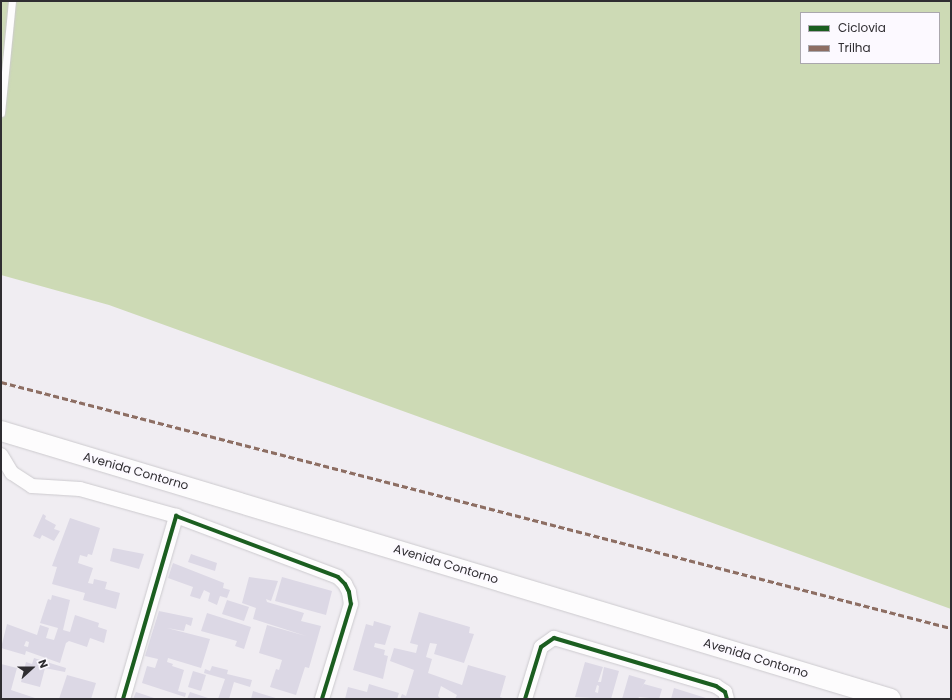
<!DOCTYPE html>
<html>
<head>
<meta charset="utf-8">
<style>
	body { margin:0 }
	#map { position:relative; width:952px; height:700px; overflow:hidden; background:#f0edf2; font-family:Poppins,sans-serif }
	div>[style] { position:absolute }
	.green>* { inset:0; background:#cddab5 }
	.building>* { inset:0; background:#dcd8e5 }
	.roads { filter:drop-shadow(0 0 1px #cccace) drop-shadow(0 0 1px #cccace) }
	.service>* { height:7px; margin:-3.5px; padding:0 3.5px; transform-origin:3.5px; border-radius:3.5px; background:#fdfcfd }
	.minor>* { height:14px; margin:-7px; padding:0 7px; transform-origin:7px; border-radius:7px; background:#fdfcfd }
	.secondary>* { height:20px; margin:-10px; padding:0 10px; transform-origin:10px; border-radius:10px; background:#fdfcfd }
	.quiet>* { height:3px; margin-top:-1.5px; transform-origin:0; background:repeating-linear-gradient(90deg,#8d6e63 0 6px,transparent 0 9px) }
	.cycleway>* { height:4px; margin:-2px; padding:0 2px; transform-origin:2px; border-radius:2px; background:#1b5e20 }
	span { translate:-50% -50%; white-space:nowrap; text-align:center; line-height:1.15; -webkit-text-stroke:3.5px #fcf9ff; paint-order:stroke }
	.street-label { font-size:12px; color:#2f2d31 }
	.frame { position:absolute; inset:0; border:2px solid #2f2d31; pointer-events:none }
	.legend { position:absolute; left:800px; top:12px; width:140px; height:52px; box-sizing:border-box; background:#fcf9ff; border:1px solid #aaa7ad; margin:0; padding:5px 7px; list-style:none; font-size:12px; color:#2f2d31 }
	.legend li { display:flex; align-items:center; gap:8px; height:20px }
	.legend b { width:20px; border:1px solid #aaa7ad }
	.north { position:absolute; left:12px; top:648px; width:40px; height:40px; -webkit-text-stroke:3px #fcf9ff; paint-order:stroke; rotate:69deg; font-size:11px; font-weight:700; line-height:16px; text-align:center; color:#2f2d31 }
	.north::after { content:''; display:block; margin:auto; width:14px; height:18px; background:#2f2d31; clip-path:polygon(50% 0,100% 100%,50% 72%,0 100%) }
</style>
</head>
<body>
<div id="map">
	<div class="green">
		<i style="clip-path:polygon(evenodd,1px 1px,951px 1px,951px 609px,109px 305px,1px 275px,1px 1px,801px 13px,939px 13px,939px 63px,801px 63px,801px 13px)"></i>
	</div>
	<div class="building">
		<i style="clip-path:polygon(43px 514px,46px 516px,45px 519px,56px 525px,54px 529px,60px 531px,54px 541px,42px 535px,40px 539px,33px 536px)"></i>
		<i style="clip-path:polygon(70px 518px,100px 528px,92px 555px,88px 554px,87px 557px,80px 555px,78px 563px,93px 568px,88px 583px,93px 584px,94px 579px,107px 582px,105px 589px,120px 593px,116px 609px,83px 600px,85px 593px,52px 584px,57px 567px,52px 566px)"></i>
		<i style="clip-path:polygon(113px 548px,144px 554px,139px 569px,110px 561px)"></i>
		<i style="clip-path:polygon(191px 554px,217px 563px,215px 571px,188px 562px)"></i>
		<i style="clip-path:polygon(173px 563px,224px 583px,223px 588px,230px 590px,227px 598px,220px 596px,217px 605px,208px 601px,210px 593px,204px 590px,200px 599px,190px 596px,193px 587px,168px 578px)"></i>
		<i style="clip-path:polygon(249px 577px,278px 581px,271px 601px,266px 599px,267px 602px,304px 613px,301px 621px,321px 626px,309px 668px,305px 667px,296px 695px,270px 687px,276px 669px,279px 670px,282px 660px,259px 653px,267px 625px,306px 636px,253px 619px,256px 608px,242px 603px)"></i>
		<i style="clip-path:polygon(282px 577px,332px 591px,326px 615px,275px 601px)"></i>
		<i style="clip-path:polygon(evenodd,52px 595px,70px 600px,63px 630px,70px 632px,75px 615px,99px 623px,98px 627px,107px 630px,104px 643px,90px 638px,87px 647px,69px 641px,66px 643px,60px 663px,26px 651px,25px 655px,1px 648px,7px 624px,37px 635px,40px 625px,49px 628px,46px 638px,54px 640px,58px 628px,40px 623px,48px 599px,51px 600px,52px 595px,26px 641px,29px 642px,28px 647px,24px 646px,26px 641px)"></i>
		<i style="clip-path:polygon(227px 600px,249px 607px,244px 621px,222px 614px)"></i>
		<i style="clip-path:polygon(159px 611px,193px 618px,191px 626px,186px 624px,184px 631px,167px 628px,210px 639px,201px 668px,168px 658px,167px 662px,173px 664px,172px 666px,184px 670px,178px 691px,186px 693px,185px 697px,142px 683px,147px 666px,155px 668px,158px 659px,145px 656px)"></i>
		<i style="clip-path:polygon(419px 612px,470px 627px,469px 633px,474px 634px,464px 663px,434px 654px,437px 644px,430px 643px,426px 657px,432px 659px,428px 673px,462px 685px,468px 665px,506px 676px,500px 697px,505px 699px,455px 699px,457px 695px,441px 686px,438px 696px,441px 699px,400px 699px,402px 694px,406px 696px,414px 670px,390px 661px,394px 648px,416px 653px,418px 645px,410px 643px)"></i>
		<i style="clip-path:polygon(207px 613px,251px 627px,244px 649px,235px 646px,237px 641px,201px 631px)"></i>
		<i style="clip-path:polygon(374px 621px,391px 626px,385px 645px,375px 643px,374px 647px,385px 650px,384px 655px,388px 656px,383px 679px,353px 670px,366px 624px,373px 626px)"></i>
		<i style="clip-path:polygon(34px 658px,66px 668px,65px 672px,45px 668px,40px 687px,21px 682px,26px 662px,32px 664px)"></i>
		<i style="clip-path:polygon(evenodd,585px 662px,603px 667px,598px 682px,601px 682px,604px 667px,619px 671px,611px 699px,575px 697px,585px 662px,597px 685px,599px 686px,598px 693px,595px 692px,597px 685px)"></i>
		<i style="clip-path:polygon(1px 664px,17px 668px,11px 690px,38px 699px,1px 699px)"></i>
		<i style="clip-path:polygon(212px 666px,228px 670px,227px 674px,252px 680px,250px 687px,234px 682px,229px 699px,218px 699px,225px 679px,204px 673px,205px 669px,210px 671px)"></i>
		<i style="clip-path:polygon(193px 671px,206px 675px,201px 691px,188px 687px)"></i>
		<i style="clip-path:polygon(67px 675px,96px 683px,91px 699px,59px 699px)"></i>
		<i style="clip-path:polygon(629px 675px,646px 680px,641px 689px,644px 684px,662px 689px,659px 699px,639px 697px,638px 699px,622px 699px)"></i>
		<i style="clip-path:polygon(369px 684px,399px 693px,397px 699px,345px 699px,348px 687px,367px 692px)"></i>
		<i style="clip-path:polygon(674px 688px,709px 699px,671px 699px)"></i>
		<i style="clip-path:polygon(253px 691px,259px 693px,279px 699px,251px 699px)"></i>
		<i style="clip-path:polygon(136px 692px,157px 699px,133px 699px)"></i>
		<i style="clip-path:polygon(190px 692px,211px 699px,187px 699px)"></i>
	</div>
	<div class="roads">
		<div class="service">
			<i style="left:1px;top:113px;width:113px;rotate:-84.4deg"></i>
		</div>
		<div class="minor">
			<i style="left:1px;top:455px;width:21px;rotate:59deg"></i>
			<i style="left:12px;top:473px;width:24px;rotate:33deg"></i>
			<i style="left:32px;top:486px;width:48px;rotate:3.6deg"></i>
			<i style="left:80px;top:489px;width:100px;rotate:15.7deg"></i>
			<i style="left:123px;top:699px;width:191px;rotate:-73.8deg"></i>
			<i style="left:176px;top:516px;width:173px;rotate:20.6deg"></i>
			<i style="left:338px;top:577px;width:10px;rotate:45deg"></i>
			<i style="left:345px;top:584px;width:9px;rotate:63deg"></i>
			<i style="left:349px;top:592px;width:12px;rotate:81deg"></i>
			<i style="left:351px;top:604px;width:99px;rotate:107deg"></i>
			<i style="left:525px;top:699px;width:54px;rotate:-72.9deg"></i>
			<i style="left:541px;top:647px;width:16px;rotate:-35deg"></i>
			<i style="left:554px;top:638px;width:169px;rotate:16.5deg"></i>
			<i style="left:716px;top:686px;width:11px;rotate:34deg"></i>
			<i style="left:725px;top:692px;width:7px;rotate:74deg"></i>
		</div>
		<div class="secondary">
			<i style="left:1px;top:431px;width:929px;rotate:16.76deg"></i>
		</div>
	</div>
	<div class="quiet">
		<i style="left:1px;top:382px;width:981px;rotate:14.52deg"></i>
	</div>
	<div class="cycleway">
		<i style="left:123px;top:699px;width:191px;rotate:-73.8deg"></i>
		<i style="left:176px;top:516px;width:173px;rotate:20.6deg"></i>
		<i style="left:338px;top:577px;width:10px;rotate:45deg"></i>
		<i style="left:345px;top:584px;width:9px;rotate:63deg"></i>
		<i style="left:349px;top:592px;width:12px;rotate:81deg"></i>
		<i style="left:351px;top:604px;width:99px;rotate:107deg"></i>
		<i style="left:525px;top:699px;width:54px;rotate:-72.9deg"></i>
		<i style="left:541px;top:647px;width:16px;rotate:-35deg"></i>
		<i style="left:554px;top:638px;width:169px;rotate:16.5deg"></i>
		<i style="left:716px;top:686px;width:11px;rotate:34deg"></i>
		<i style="left:725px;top:692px;width:7px;rotate:74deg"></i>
	</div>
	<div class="street-label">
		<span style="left:136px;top:471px;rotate:16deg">Avenida Contorno</span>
		<span style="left:446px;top:564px;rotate:17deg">Avenida Contorno</span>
		<span style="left:756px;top:658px;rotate:17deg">Avenida Contorno</span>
	</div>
	<div class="frame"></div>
	<ul class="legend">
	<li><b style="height:5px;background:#1b5e20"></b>Ciclovia</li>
	<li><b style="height:5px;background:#8d6e63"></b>Trilha</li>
	</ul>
	<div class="north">N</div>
</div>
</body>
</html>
